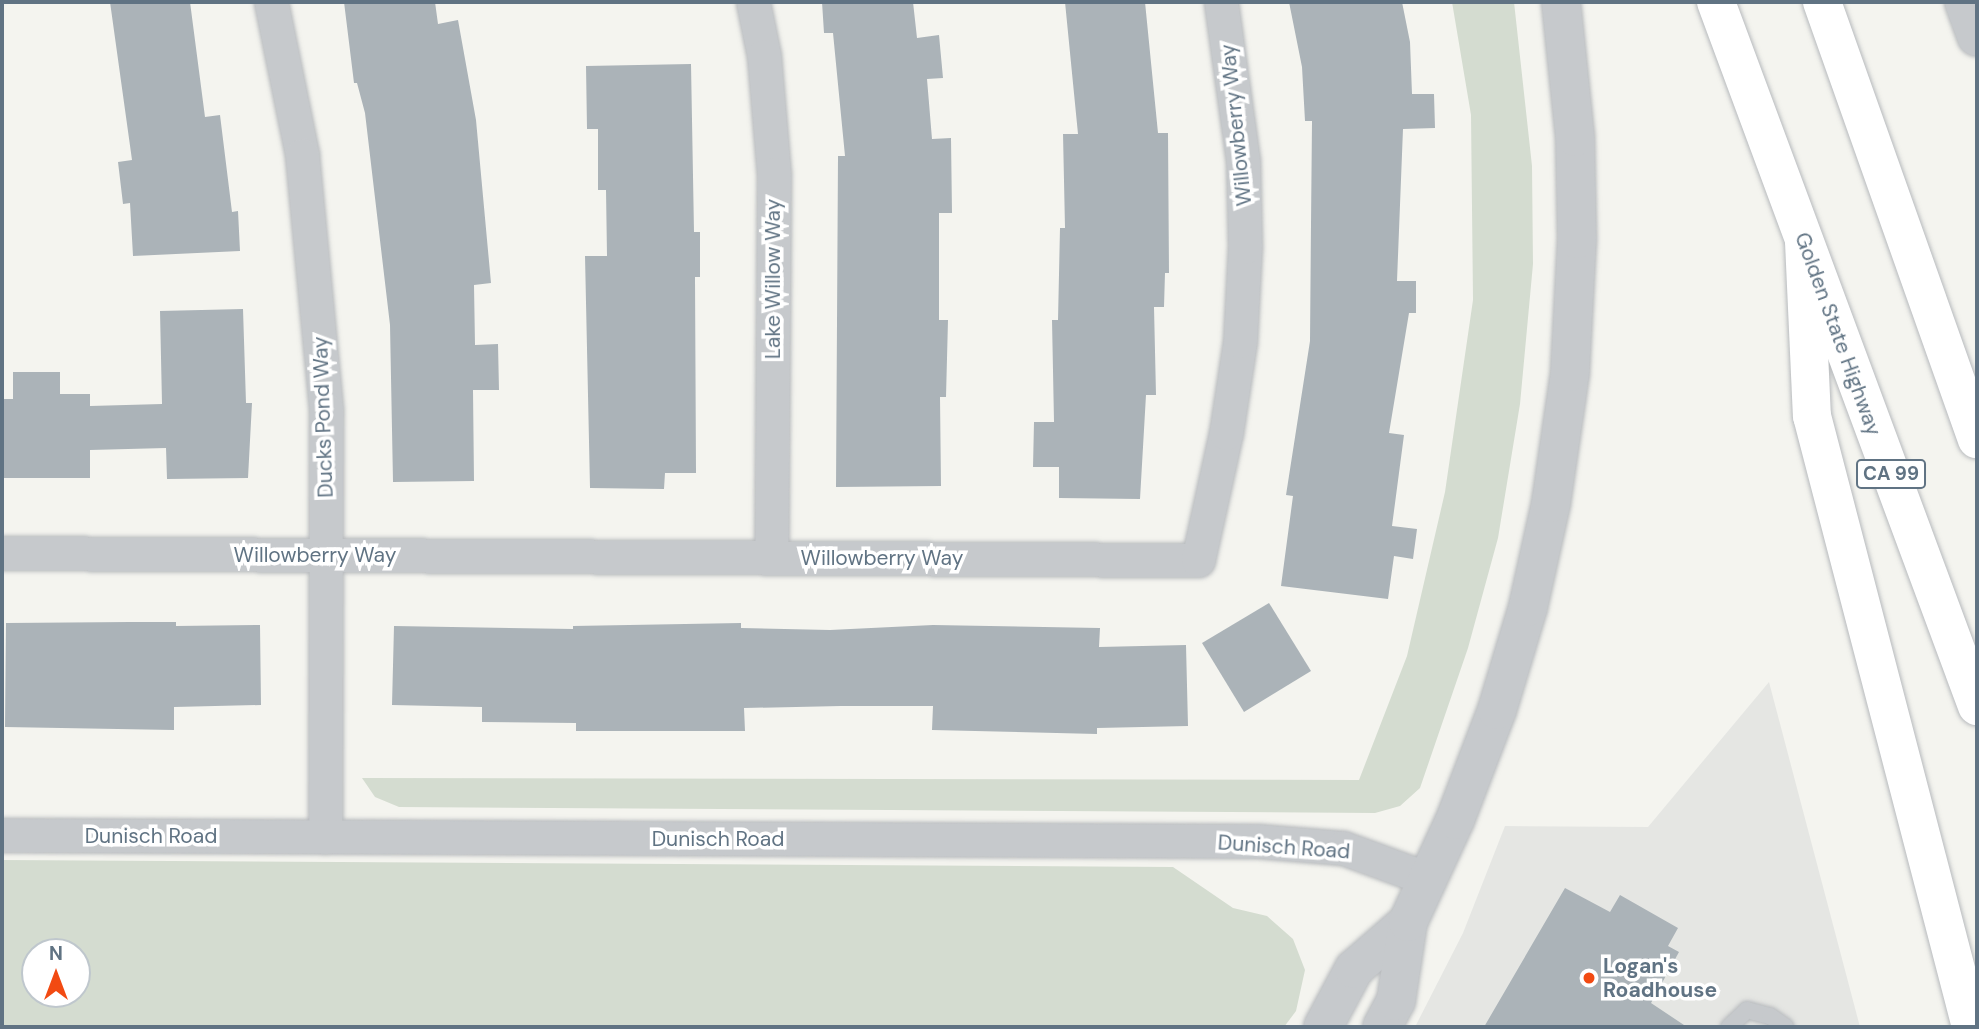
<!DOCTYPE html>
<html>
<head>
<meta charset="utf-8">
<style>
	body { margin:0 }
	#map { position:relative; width:1979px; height:1029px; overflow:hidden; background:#f4f4ef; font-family:"DM Sans",sans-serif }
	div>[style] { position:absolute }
	.built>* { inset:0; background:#e5e6e3 }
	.green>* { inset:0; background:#d4dcd0 }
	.building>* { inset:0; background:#abb3b8 }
	.roads { filter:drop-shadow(0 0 2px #b7babd) drop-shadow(0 0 2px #b7babd) }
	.service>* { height:16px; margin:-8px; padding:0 8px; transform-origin:8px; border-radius:8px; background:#c6c9cc }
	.minor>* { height:33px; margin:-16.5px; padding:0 16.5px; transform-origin:16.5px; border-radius:16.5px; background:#c6c9cc }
	.tertiary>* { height:38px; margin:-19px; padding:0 19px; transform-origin:19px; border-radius:19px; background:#c6c9cc }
	.motorway>* { height:38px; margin:-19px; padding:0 19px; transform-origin:19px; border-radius:19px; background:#fff }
	.dots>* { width:19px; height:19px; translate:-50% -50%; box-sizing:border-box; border:4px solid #fff; border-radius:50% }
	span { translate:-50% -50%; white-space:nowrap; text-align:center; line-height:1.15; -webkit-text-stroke:7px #fff; paint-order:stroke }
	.shield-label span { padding:2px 5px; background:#fff; border:2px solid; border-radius:5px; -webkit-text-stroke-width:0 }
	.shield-label { font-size:19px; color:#607383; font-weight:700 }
	.street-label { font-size:21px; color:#607383 }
	.poi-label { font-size:21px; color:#607383; font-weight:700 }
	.left { translate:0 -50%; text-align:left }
	.frame { position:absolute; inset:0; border:4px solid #607383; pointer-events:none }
	.north { position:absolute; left:21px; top:938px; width:70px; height:70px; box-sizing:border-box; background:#fff; border:2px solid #bfc7cd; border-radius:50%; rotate:0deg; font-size:19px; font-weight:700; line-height:28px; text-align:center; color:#607383 }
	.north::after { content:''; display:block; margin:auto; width:24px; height:32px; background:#f24a12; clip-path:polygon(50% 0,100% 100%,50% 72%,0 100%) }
</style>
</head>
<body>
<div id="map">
	<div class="built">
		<i style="clip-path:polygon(1769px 682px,1860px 1027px,1415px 1027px,1463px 933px,1505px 826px,1648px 827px)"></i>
	</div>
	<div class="green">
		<i style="clip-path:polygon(1452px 2px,1514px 2px,1532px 166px,1533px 264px,1520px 404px,1498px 538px,1468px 648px,1420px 788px,1400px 806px,1375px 813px,399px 807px,375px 797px,362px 778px,1359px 780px,1407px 656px,1445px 492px,1473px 300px,1471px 115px)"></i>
		<i style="clip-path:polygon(evenodd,2px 860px,1173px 867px,1233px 908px,1267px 916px,1293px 939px,1305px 970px,1296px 1011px,1284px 1027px,2px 1027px,2px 860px,35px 952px,77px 952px,77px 994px,35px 994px,35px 952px)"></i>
	</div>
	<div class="building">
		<i style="clip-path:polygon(110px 2px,190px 2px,205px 117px,220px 115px,232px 212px,238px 211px,240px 251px,133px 256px,130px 203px,123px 204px,118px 162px,132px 160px)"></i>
		<i style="clip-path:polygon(344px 2px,435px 2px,438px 24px,458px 20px,476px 120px,491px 283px,474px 285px,475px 345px,498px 344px,499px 390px,473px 390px,474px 481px,393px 482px,390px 325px,365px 113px,357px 83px,354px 83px)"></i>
		<i style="clip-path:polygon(822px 2px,913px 2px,917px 38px,939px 35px,943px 78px,927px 79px,932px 139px,951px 138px,952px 213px,939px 213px,939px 320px,948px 320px,946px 397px,940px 397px,941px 486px,836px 487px,838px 156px,845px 156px,833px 33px,824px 33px)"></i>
		<i style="clip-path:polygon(1065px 2px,1145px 2px,1158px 133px,1168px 133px,1169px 273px,1165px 273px,1164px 307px,1154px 307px,1156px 395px,1146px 395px,1140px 499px,1059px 498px,1059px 467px,1033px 467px,1034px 422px,1054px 422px,1052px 320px,1058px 320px,1060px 228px,1065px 228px,1063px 134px,1078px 134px)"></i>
		<i style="clip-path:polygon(1289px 2px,1402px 2px,1410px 42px,1412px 94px,1434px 94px,1435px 128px,1403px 129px,1397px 281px,1416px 281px,1416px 313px,1409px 313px,1389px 433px,1404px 435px,1392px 526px,1417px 529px,1413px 559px,1394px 556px,1388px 599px,1281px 586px,1293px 496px,1286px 495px,1310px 341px,1311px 224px,1312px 121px,1305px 121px,1302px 67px)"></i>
		<i style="clip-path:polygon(691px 64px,694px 232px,700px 232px,700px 277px,695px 277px,696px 473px,665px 473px,664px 489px,590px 488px,585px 256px,607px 256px,606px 190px,598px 190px,598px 129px,587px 129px,586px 66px)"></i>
		<i style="clip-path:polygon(243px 309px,246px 403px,252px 403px,248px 478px,167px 479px,166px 448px,90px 450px,90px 478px,2px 478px,2px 399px,13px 399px,13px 372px,60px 372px,60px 394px,90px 394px,90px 406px,162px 404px,160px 311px)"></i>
		<i style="clip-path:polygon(1269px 603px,1311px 671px,1244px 712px,1202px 643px)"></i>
		<i style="clip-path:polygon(130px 622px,176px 622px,176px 626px,260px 625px,261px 705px,174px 707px,174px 730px,5px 727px,6px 623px)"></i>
		<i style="clip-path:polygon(741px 623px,741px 628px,830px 630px,933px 625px,1100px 628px,1099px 647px,1186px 645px,1188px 726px,1097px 728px,1097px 734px,932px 730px,933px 706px,841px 706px,744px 708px,745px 731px,576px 731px,576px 723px,482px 722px,482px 707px,392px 705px,394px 626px,573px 629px,573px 626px)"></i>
		<i style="clip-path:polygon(1565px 888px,1610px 912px,1620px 895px,1678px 928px,1668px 946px,1679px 952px,1651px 1003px,1687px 1027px,1484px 1027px)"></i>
	</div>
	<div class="roads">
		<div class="service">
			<i style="left:1729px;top:1027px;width:25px;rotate:-43deg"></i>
			<i style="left:1747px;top:1010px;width:24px;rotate:15deg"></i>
			<i style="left:1770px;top:1016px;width:19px;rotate:35deg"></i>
		</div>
		<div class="minor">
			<i style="left:271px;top:2px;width:156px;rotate:78.5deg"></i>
			<i style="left:302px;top:155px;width:256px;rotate:84.6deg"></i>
			<i style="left:326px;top:410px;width:427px;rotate:90.1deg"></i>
			<i style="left:753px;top:2px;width:55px;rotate:78.5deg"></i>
			<i style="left:764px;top:56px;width:118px;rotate:85.2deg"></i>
			<i style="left:774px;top:174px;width:384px;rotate:90.4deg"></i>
			<i style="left:2px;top:553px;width:1196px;rotate:0.34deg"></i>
			<i style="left:1198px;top:560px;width:130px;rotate:-77.6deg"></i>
			<i style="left:1226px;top:433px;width:93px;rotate:-81.3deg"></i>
			<i style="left:1240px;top:341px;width:94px;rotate:-87deg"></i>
			<i style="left:1245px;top:247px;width:86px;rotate:-91.3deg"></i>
			<i style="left:1243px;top:161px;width:161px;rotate:-97.9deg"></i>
			<i style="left:2px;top:835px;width:1256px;rotate:0.27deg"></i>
			<i style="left:1258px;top:841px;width:85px;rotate:4.7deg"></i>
			<i style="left:1343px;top:848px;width:90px;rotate:20deg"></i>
		</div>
		<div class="tertiary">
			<i style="left:1964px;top:2px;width:37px;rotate:70deg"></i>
			<i style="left:1323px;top:1027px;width:66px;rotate:-61.9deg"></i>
			<i style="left:1354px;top:969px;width:72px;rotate:-41deg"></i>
			<i style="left:1382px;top:1027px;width:30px;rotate:-62deg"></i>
			<i style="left:1396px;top:1001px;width:80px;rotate:-81.4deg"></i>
			<i style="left:1408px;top:922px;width:112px;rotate:-65.3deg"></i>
			<i style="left:1455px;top:820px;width:118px;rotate:-69.1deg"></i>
			<i style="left:1497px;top:710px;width:108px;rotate:-73.2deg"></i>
			<i style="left:1528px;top:607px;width:107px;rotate:-77.5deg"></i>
			<i style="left:1551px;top:503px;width:132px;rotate:-81.7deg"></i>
			<i style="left:1570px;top:372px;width:133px;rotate:-87deg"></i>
			<i style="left:1577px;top:239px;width:102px;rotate:-91.1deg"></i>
			<i style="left:1575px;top:137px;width:136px;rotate:-95.9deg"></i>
		</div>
		<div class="motorway">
			<i style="left:1716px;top:2px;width:751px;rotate:69.66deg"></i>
			<i style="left:1822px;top:2px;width:464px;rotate:70.5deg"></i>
			<i style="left:1804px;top:242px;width:174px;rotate:87.4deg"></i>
			<i style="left:1812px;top:416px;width:631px;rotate:75.41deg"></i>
		</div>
	</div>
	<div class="dots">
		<i style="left:1589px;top:978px;background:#f24a12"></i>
	</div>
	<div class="shield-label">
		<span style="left:1891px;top:474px">CA 99</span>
	</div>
	<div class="street-label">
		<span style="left:1236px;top:125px;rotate:-96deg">Willowberry Way</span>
		<span style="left:773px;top:279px;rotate:-90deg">Lake Willow Way</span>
		<span style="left:1838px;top:334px;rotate:70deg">Golden State Highway</span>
		<span style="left:323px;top:417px;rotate:-92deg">Ducks Pond Way</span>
		<span style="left:315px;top:555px">Willowberry Way</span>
		<span style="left:882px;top:558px">Willowberry Way</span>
		<span style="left:151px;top:836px">Dunisch Road</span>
		<span style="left:718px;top:839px">Dunisch Road</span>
		<span style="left:1284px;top:847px;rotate:4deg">Dunisch Road</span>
	</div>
	<div class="poi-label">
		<span class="left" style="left:1603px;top:978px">Logan's<br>Roadhouse</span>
	</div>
	<div class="frame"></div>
	<div class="north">N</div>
</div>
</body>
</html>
